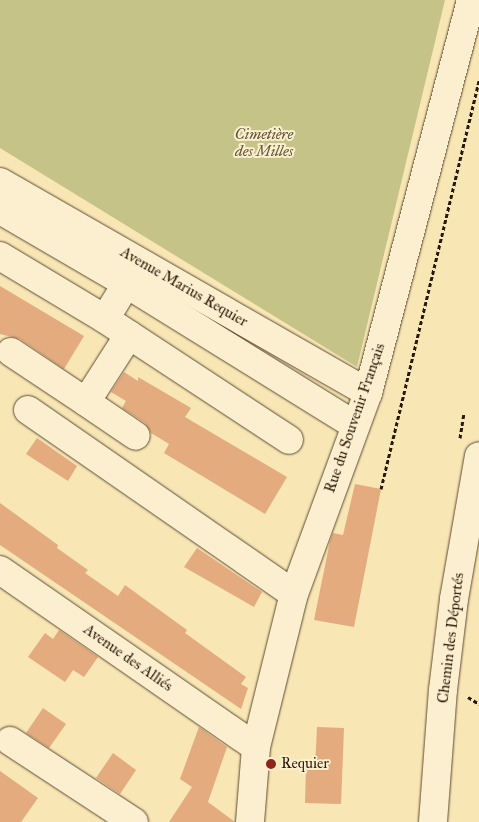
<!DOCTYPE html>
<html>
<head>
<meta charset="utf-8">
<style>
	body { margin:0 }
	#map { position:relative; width:479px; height:822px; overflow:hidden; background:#f9e6b5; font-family:"IM FELL Great Primer",serif }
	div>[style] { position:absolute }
	.green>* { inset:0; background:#c5c388 }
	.building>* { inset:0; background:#e3ab7e }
	.path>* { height:3px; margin-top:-1.5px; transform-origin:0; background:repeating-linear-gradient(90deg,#291707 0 4px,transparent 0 6.5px) }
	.roads { filter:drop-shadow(0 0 1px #5d4b32) drop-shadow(0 0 1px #5d4b32) }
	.minor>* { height:28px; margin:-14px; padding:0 14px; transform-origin:14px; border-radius:14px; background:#fbefcf }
	.dots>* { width:14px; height:14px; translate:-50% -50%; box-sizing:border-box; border:2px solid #fbefcf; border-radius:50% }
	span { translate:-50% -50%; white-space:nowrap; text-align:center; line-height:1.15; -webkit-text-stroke:4px #fbefcf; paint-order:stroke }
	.park-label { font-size:15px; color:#605334; font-style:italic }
	.street-label { font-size:15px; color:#291707 }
	.poi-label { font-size:15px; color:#291707 }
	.left { translate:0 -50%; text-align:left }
</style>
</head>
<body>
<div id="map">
	<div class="green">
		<i style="clip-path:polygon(0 0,445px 0,357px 367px,0 148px)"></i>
	</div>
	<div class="building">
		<i style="clip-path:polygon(0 286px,84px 336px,64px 369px,20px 339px,0 334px)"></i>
		<i style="clip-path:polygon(124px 372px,138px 381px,138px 377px,191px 408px,185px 417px,287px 477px,265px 514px,164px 453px,169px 444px,151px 433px,145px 423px,122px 408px,126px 401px,111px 392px)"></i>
		<i style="clip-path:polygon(37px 438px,77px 466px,68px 481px,26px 454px)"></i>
		<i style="clip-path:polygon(355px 484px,381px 489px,354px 627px,314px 620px,330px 541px,333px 533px,343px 535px)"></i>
		<i style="clip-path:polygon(0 503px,58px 545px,57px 548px,88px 570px,85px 573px,118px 596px,125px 585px,187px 630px,185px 633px,246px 677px,241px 684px,248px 688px,241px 709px,0 545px)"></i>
		<i style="clip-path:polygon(197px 548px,262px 592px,254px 607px,184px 567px)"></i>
		<i style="clip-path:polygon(59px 630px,98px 657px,84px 677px,73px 670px,65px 682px,28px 657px,45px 633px,53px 639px)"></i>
		<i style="clip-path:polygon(43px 708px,66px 724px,49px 748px,26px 733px)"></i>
		<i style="clip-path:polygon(199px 727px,227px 747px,208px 802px,235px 822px,169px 822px,192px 787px,180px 779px)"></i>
		<i style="clip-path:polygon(317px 727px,344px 728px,341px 804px,305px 803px,306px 767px,315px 767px)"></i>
		<i style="clip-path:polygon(113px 753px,136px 770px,120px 794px,96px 778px)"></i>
		<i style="clip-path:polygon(0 771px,38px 798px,21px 822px,0 822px)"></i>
	</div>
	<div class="path">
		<i style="left:460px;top:438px;width:24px;rotate:-81deg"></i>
		<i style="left:381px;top:489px;width:421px;rotate:-76.5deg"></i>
		<i style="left:468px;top:697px;width:13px;rotate:32deg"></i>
	</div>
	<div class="roads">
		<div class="minor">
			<i style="left:0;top:182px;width:424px;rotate:29.8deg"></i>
			<i style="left:0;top:210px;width:147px;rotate:30.2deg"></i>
			<i style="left:127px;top:284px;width:267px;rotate:31.8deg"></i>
			<i style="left:0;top:256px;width:122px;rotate:31deg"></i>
			<i style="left:105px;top:319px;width:60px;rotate:-58.7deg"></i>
			<i style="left:105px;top:319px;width:220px;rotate:33.3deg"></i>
			<i style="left:11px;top:352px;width:90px;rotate:33.7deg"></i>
			<i style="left:86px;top:402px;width:80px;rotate:-57.3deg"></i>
			<i style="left:86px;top:402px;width:60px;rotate:34.2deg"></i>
			<i style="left:28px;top:410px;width:323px;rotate:34.7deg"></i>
			<i style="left:0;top:570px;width:311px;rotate:34.7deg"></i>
			<i style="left:10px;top:741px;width:148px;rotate:33.2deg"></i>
			<i style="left:250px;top:822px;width:75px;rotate:-85.4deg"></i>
			<i style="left:256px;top:747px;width:158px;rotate:-76.1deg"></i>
			<i style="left:294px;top:594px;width:214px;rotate:-69.8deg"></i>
			<i style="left:368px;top:393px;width:406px;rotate:-75.3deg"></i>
			<i style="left:433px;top:822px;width:132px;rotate:-85.7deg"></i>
			<i style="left:443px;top:690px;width:92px;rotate:-83.1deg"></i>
			<i style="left:454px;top:599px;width:145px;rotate:-80.1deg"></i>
		</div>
	</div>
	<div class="dots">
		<i style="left:271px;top:764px;background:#8f2418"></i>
	</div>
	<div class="park-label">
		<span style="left:264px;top:143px">Cimetière<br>des Milles</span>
	</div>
	<div class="street-label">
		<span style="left:184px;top:287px;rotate:30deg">Avenue Marius Requier</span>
		<span style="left:355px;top:418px;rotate:-71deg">Rue du Souvenir Français</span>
		<span style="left:451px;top:638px;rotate:-83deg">Chemin des Déportés</span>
		<span style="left:128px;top:658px;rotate:35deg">Avenue des Alliés</span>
	</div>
	<div class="poi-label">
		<span class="left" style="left:281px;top:764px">Requier</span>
	</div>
</div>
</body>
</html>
